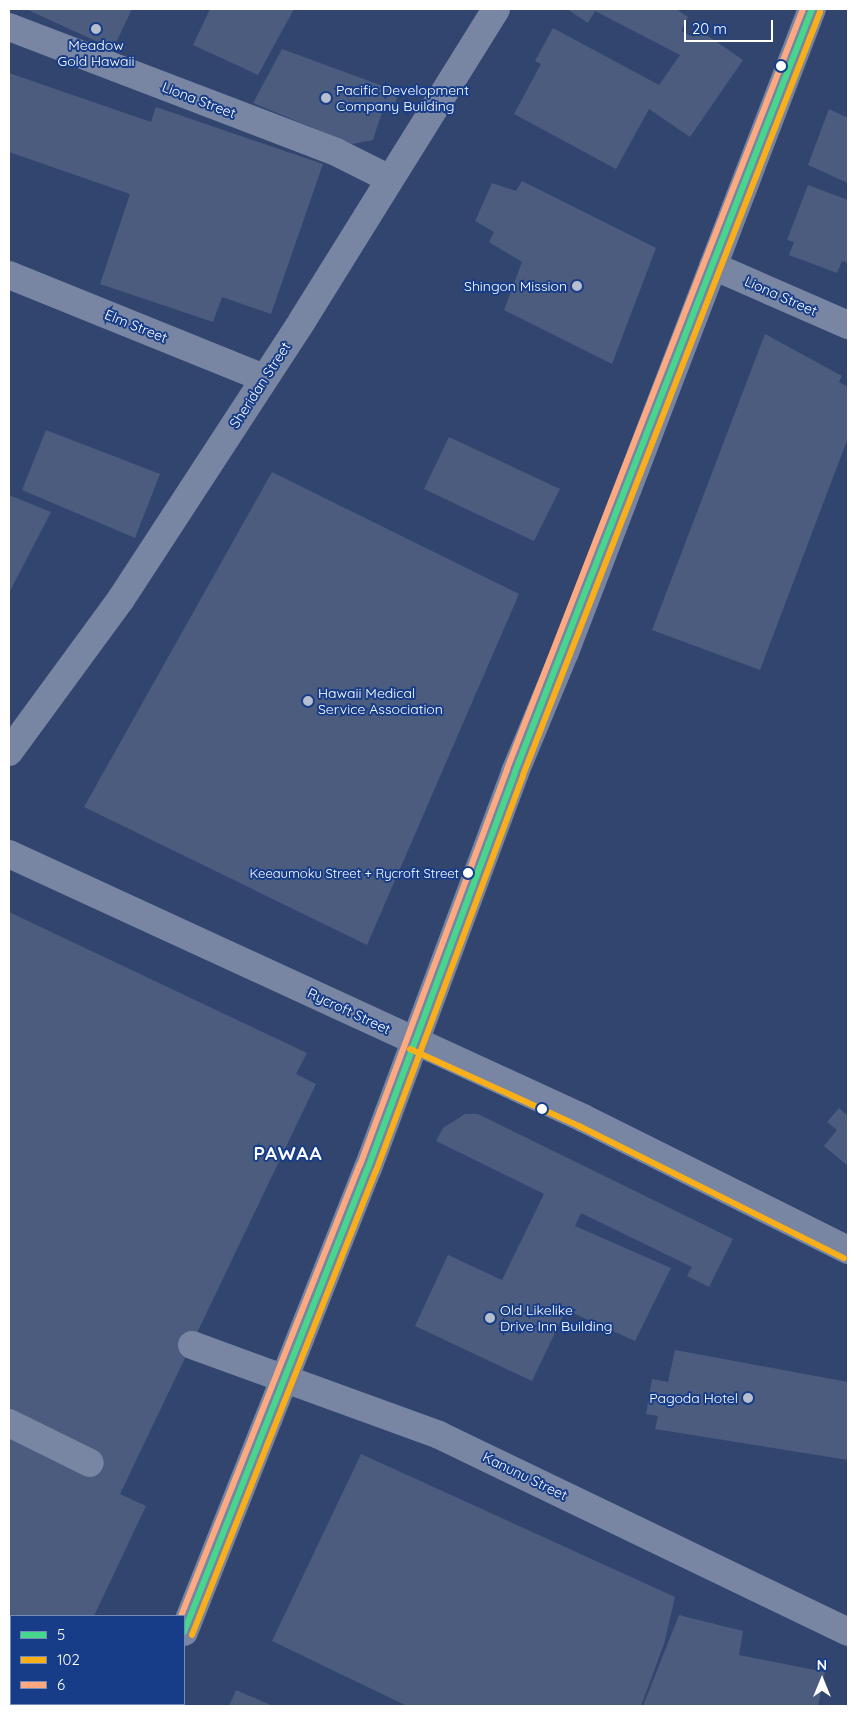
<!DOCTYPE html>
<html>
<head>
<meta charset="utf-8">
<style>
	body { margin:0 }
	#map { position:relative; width:857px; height:1715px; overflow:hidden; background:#31456f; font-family:Quicksand,sans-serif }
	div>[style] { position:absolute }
	.building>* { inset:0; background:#4b5c7e }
	.minor>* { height:28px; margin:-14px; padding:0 14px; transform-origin:14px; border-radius:14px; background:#7886a4 }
	.major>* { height:28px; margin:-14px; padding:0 14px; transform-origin:14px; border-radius:14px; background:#7785a2 }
	.bus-1>* { height:6px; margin:-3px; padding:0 3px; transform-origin:3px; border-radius:3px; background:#46d78d }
	.bus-2>* { height:6px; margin:-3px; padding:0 3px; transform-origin:3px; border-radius:3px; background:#f9af1a }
	.bus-3>* { height:6px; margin:-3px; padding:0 3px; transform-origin:3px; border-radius:3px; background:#ffa980 }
	.dots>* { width:14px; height:14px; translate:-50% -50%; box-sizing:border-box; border:2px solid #173d89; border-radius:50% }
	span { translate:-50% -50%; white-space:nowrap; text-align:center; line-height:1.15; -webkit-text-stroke:4px #173d89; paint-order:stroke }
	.bus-label { font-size:13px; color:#fff }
	.right { translate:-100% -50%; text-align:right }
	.poi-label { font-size:14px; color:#fff }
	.left { translate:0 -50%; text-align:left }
	.street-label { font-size:14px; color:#fff }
	.district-label { font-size:19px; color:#fff; font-weight:700; letter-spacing:1px }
	.frame { position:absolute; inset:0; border:10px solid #fff; pointer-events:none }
	.legend { position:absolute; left:10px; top:1615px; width:175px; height:90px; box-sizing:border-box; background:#173d89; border:1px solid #748bb8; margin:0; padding:6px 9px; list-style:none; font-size:15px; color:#fff }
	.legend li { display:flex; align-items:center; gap:10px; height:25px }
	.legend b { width:25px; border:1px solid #748bb8 }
	.north { position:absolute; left:797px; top:1655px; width:50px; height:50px; -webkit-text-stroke:4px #173d89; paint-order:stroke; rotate:0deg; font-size:14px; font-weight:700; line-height:20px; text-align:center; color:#fff }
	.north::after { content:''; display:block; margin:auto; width:18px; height:22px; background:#fff; clip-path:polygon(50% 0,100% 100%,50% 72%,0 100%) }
	.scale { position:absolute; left:684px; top:20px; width:89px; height:22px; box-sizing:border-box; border:2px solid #fff; border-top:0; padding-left:6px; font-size:15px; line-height:18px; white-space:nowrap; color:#fff; -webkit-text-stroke:4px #173d89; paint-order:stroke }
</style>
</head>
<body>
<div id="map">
	<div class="building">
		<i style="clip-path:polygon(26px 9px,132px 9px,113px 49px)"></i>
		<i style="clip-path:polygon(210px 9px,294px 9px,258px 75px,193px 45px)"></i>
		<i style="clip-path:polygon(567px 9px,676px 9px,688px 17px,681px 31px,693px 37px,698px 29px,743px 60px,690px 137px,649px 109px,616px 169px,514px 114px,541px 64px,535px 61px,553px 28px,659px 85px,680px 55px,595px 11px,588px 23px)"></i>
		<i style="clip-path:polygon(282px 49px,399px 92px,393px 109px,384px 106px,373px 140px,352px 144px,253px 103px)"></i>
		<i style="clip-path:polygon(9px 73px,151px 122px,156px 107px,323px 164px,271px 314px,222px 297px,213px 322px,100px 284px,130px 194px,9px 152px)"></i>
		<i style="clip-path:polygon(829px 109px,848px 118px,848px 183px,808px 165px)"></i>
		<i style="clip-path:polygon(522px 181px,656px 248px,612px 364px,504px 310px,522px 262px,489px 242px,494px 232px,475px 221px,492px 183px,516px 191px)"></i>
		<i style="clip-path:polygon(808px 185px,848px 200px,848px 263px,842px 261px,837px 273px,789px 255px,794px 242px,787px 240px)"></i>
		<i style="clip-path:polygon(765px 334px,842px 376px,839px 382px,848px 387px,848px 438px,760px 670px,652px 630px)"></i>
		<i style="clip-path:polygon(46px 430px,160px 474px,135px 538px,22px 490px)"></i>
		<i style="clip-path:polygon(449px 437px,560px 489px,534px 541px,424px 489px)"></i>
		<i style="clip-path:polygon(272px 472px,519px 594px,367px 945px,84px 807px)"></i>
		<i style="clip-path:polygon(9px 495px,51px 512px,9px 593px)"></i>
		<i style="clip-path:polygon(9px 912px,307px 1053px,296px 1074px,316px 1084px,120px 1494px,146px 1506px,94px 1616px,11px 1616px,11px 1704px,19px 1706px,9px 1706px)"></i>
		<i style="clip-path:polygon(839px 1108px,848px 1116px,848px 1166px,824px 1146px,837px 1130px,827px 1122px)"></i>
		<i style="clip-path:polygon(465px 1114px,478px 1114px,733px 1239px,709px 1287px,687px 1276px,692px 1267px,581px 1213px,575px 1226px,671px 1268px,635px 1341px,566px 1310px,532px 1381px,415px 1326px,448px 1255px,502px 1280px,544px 1194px,436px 1141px,443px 1128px)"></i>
		<i style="clip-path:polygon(675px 1350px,848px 1382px,848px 1460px,655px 1429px,658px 1416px,646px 1414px,652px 1379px,668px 1382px)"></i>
		<i style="clip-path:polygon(361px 1454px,675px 1597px,664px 1644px,641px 1706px,407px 1706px,272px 1641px)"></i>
		<i style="clip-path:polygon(679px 1615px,743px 1631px,739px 1655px,825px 1672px,818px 1706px,643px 1706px)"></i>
		<i style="clip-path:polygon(236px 1690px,273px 1706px,229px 1706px)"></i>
	</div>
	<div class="minor">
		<i style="left:9px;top:27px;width:350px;rotate:20.9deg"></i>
		<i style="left:336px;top:152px;width:58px;rotate:26.6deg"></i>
		<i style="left:713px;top:266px;width:147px;rotate:23.6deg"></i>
		<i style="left:9px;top:275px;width:275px;rotate:22deg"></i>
		<i style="left:9px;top:752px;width:190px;rotate:-53.8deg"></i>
		<i style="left:121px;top:599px;width:332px;rotate:-56.9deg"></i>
		<i style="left:302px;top:321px;width:367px;rotate:-58.1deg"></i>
		<i style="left:9px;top:854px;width:632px;rotate:24.7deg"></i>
		<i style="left:583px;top:1118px;width:296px;rotate:26.5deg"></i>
		<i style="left:192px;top:1345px;width:263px;rotate:20deg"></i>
		<i style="left:439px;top:1435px;width:454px;rotate:25.7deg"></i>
		<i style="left:9px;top:1423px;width:90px;rotate:26.3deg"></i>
	</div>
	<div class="major">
		<i style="left:184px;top:1632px;width:499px;rotate:-68.4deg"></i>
		<i style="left:368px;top:1168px;width:422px;rotate:-69.6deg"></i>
		<i style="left:515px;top:772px;width:130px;rotate:-67.4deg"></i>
		<i style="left:565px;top:652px;width:689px;rotate:-68.99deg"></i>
		<i style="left:153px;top:1706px;width:2px;rotate:-63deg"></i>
	</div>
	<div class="bus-1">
		<i style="left:184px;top:1632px;width:499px;rotate:-68.4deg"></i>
		<i style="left:368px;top:1168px;width:422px;rotate:-69.6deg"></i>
		<i style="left:515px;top:772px;width:819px;rotate:-68.73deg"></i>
	</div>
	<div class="bus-2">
		<i style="left:410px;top:1049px;width:186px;rotate:24.5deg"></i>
		<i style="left:579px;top:1126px;width:296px;rotate:26.5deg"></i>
		<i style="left:192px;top:1635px;width:499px;rotate:-68.4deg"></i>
		<i style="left:376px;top:1171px;width:422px;rotate:-69.6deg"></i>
		<i style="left:523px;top:775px;width:819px;rotate:-68.73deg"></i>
	</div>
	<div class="bus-3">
		<i style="left:181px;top:1616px;width:485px;rotate:-68.4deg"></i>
		<i style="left:360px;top:1165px;width:422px;rotate:-69.6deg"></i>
		<i style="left:507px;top:769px;width:816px;rotate:-68.72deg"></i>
	</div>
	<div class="dots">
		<i style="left:96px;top:29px;background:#b7becd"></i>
		<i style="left:781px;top:66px;background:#fff"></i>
		<i style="left:326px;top:98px;background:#b7becd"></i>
		<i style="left:577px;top:286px;background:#b7becd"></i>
		<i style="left:308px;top:701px;background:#b7becd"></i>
		<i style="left:468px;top:873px;background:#fff"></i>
		<i style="left:542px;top:1109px;background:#fff"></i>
		<i style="left:490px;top:1318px;background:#b7becd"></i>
		<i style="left:748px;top:1398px;background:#b7becd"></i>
	</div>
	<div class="bus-label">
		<span class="right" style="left:459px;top:873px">Keeaumoku Street + Rycroft Street</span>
	</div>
	<div class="poi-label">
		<span style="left:96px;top:53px">Meadow<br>Gold Hawaii</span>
		<span class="left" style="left:336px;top:98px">Pacific Development<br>Company Building</span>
		<span class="right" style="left:567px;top:286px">Shingon Mission</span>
		<span class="left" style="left:318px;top:701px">Hawaii Medical<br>Service Association</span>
		<span class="left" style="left:500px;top:1318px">Old Likelike<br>Drive Inn Building</span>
		<span class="right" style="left:738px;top:1398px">Pagoda Hotel</span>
	</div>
	<div class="street-label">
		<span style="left:199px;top:100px;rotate:21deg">Liona Street</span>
		<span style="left:781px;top:296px;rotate:24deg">Liona Street</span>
		<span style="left:136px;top:326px;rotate:22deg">Elm Street</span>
		<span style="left:260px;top:385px;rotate:-57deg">Sheridan Street</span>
		<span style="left:349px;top:1011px;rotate:25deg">Rycroft Street</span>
		<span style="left:525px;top:1476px;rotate:26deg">Kanunu Street</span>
	</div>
	<div class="district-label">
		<span style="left:288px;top:1154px">PAWAA</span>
	</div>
	<div class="frame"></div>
	<ul class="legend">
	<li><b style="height:6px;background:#46d78d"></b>5</li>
	<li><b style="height:6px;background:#f9af1a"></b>102</li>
	<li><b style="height:6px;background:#ffa980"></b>6</li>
	</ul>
	<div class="north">N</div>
	<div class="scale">20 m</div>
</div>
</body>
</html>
